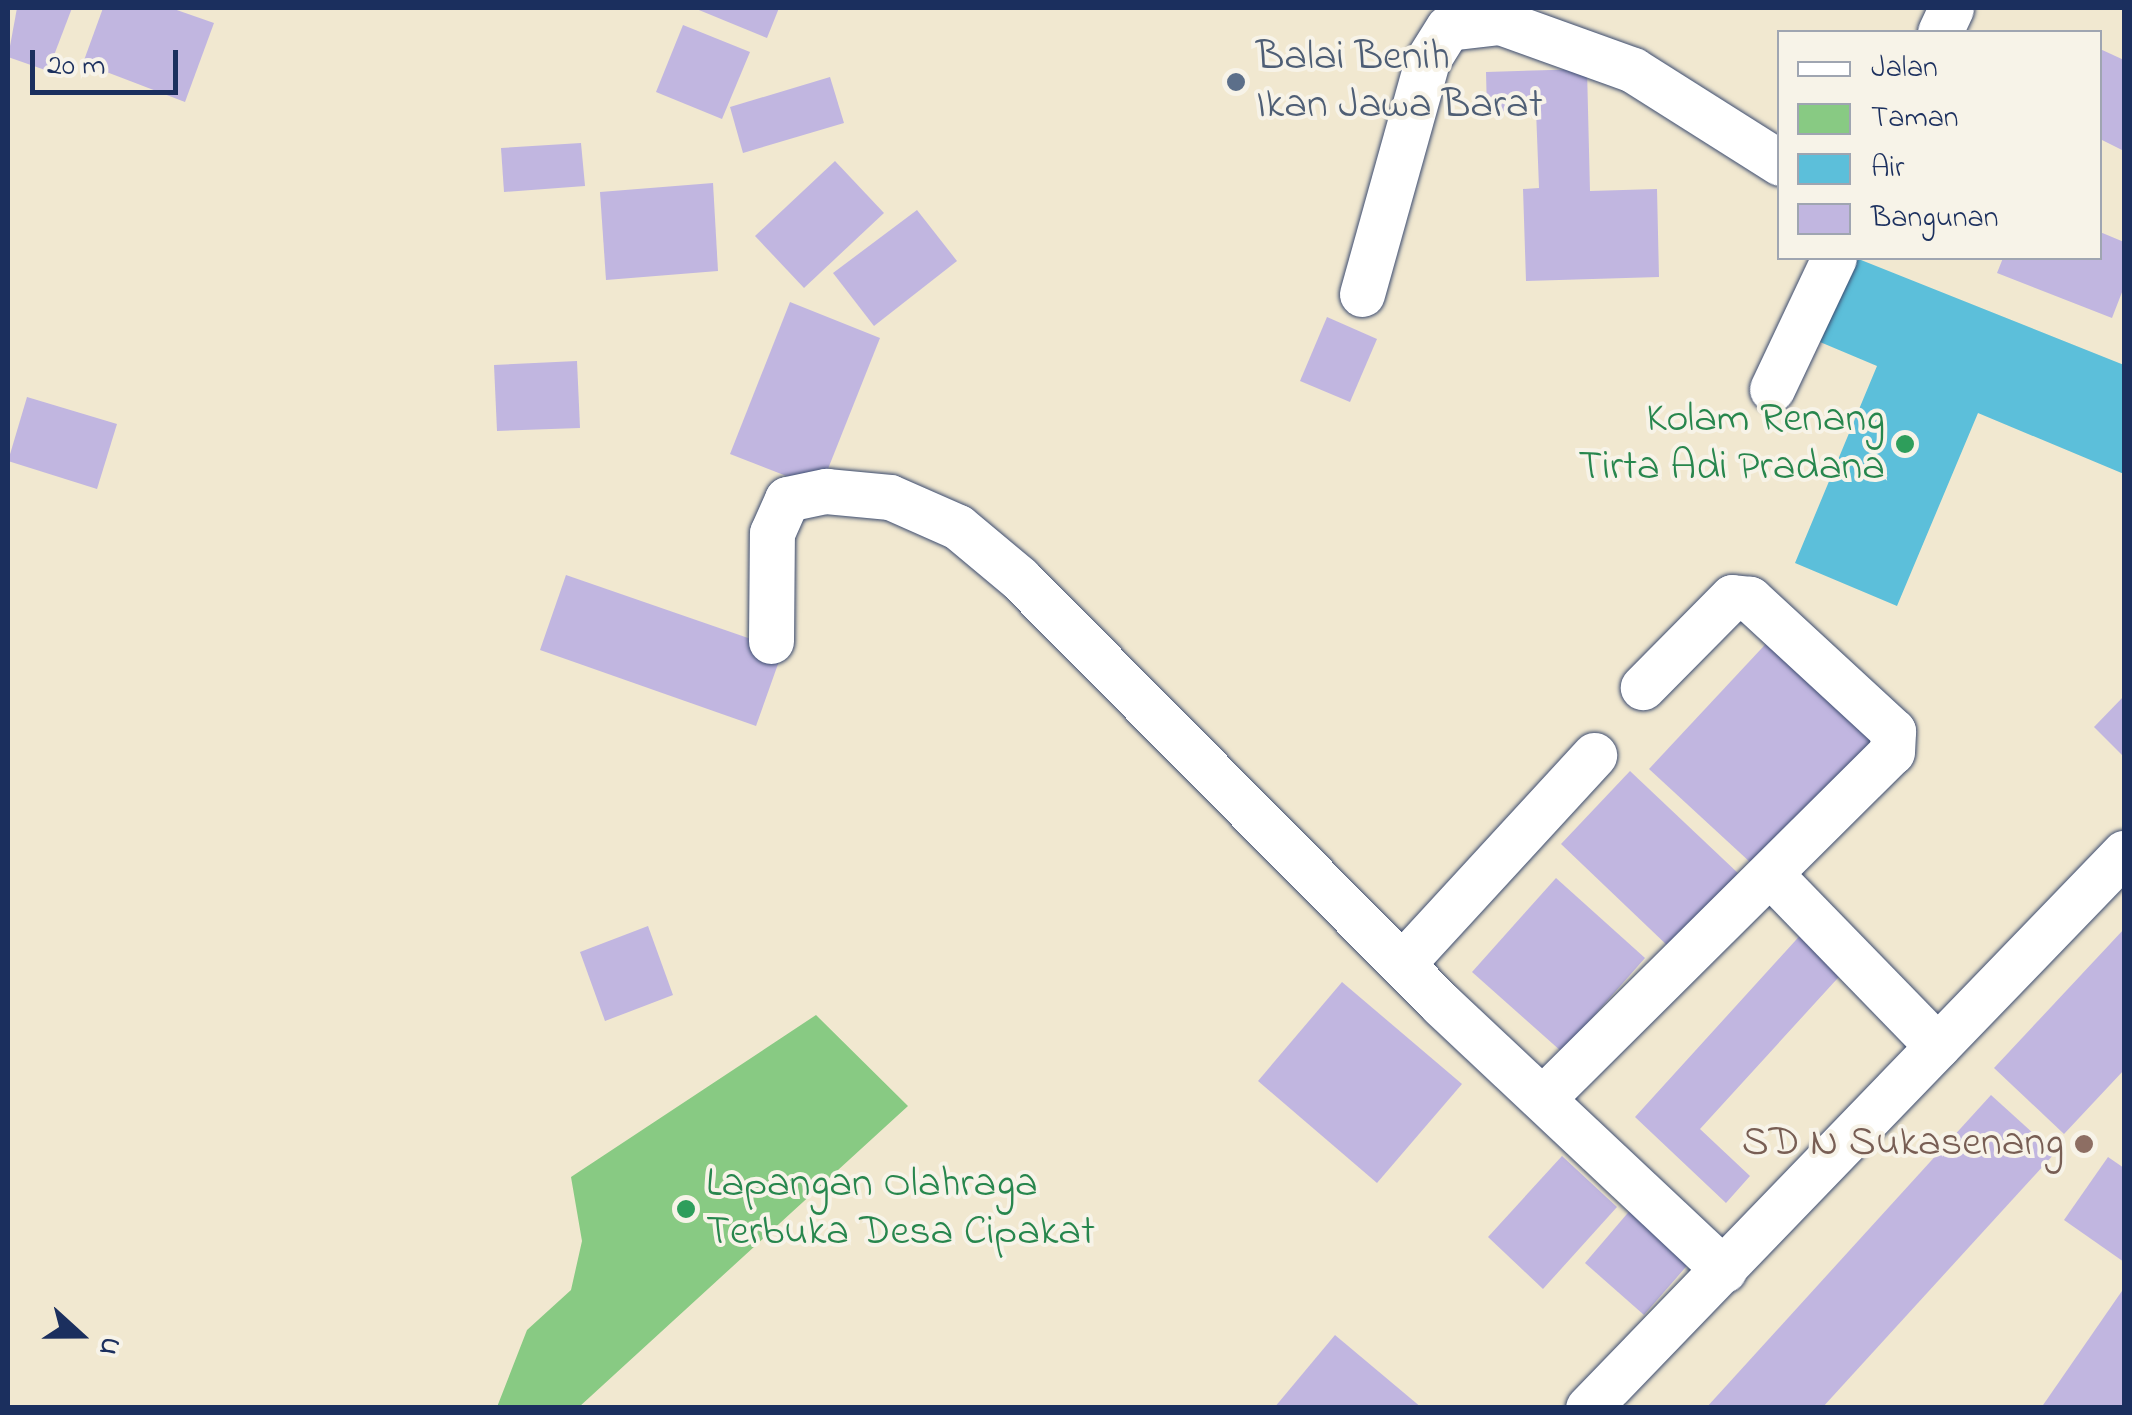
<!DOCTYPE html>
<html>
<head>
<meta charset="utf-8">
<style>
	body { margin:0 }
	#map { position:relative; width:2132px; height:1415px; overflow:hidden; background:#f1e8d0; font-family:"Indie Flower",sans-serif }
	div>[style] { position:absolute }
	.green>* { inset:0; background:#88ca83 }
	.water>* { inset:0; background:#5cbfda }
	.building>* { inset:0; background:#c1b6e0 }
	.roads { filter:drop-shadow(0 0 2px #3b4b6f) drop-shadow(0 0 2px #3b4b6f) }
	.street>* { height:45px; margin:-22.5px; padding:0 22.5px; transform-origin:22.5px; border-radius:22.5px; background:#fff }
	.dots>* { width:28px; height:28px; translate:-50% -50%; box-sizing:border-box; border:5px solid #f7f3e8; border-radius:50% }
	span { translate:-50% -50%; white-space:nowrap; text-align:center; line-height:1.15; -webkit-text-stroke:8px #f7f3e8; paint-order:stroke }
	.service-label { font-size:42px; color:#4e5e75 }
	.left { translate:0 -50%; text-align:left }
	.leisure-label { font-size:42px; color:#27864d }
	.right { translate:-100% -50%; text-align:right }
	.education-label { font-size:42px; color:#785e54 }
	.frame { position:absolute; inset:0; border:10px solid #1b2f5e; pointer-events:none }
	.legend { position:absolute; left:1777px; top:30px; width:325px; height:230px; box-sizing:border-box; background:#f7f3e8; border:2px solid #9fa5b1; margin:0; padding:12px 18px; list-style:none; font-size:30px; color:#1b2f5e }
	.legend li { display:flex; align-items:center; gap:20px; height:50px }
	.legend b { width:50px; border:2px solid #9fa5b1 }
	.north { position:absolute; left:30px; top:1285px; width:100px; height:100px; -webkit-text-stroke:8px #f7f3e8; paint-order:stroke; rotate:111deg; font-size:28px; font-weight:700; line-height:40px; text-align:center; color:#1b2f5e }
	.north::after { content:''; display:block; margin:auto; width:35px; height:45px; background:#1b2f5e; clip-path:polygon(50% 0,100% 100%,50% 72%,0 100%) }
	.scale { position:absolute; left:30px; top:50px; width:148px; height:45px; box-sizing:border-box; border:5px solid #1b2f5e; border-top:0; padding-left:12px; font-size:30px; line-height:35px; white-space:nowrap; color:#1b2f5e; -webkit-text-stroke:8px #f7f3e8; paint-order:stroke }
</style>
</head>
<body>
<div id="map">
	<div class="green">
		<i style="clip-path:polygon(816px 1015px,908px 1106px,579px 1407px,497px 1407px,527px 1330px,571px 1290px,582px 1241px,571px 1177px)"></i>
	</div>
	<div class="water">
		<i style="clip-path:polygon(1856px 258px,2124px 365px,2124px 474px,1978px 413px,1897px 606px,1795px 563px,1877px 366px,1820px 342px)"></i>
	</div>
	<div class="building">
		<i style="clip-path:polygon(17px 8px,72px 8px,48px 71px,8px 57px)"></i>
		<i style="clip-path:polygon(103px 8px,171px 8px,214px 23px,185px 102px,83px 63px)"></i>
		<i style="clip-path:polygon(694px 8px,779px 8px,767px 38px)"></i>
		<i style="clip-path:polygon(683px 25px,750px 52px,722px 119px,656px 92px)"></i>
		<i style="clip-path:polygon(2100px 49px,2124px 60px,2124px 151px,2100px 139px)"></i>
		<i style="clip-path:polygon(1587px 69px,1590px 191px,1657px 189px,1659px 277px,1526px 281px,1523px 189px,1539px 188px,1536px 110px,1487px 112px,1486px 72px)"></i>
		<i style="clip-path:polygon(830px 77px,844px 123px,743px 153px,730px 107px)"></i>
		<i style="clip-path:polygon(581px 143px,585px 186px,504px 192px,501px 148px)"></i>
		<i style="clip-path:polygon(835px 161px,884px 213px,804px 288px,755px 236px)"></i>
		<i style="clip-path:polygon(713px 183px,718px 271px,606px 280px,600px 192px)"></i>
		<i style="clip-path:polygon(917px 210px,957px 261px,874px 326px,833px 273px)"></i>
		<i style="clip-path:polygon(2100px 232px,2124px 242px,2124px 287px,2112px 318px,1997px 273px,2003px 258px,2100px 258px)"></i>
		<i style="clip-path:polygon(790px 302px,880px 338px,820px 489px,730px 454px)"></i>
		<i style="clip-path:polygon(1327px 317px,1377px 339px,1350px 402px,1300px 381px)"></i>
		<i style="clip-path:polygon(577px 361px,580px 428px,497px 431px,494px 365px)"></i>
		<i style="clip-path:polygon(27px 397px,117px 424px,97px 489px,8px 461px)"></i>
		<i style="clip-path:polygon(566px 575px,783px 650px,756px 726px,540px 650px)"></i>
		<i style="clip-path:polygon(1775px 634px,1889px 739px,1764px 875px,1649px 769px)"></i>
		<i style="clip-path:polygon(2124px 696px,2124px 757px,2094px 727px)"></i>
		<i style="clip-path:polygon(1630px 771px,1740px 875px,1671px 949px,1561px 844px)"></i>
		<i style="clip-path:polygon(1556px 878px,1645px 958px,1562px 1052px,1472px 972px)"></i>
		<i style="clip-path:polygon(648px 926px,673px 995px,605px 1021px,580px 952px)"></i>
		<i style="clip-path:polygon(2124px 929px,2124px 1070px,2064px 1134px,1994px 1068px)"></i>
		<i style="clip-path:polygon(1805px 930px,1847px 968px,1700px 1129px,1750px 1176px,1726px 1203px,1635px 1117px)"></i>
		<i style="clip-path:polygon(1342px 982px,1462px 1084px,1377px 1183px,1258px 1081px)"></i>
		<i style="clip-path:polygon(1991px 1095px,2055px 1153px,1822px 1408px,1706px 1408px)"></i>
		<i style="clip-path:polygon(1562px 1156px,1617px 1207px,1543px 1289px,1488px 1237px)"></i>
		<i style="clip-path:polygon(2108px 1157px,2124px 1168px,2124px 1262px,2064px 1220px)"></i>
		<i style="clip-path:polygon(1638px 1201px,1698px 1253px,1644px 1315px,1585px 1263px)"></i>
		<i style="clip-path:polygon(2124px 1288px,2124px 1408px,2041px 1408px)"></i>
		<i style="clip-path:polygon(1335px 1335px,1422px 1408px,1274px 1408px)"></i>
	</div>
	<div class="roads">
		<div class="street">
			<i style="left:1940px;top:32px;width:26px;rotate:-65deg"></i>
			<i style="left:1362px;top:294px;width:242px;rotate:-74.4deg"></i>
			<i style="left:1427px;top:61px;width:39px;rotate:-58deg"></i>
			<i style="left:1448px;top:28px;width:52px;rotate:-6.6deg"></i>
			<i style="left:1500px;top:22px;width:141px;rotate:19.8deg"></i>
			<i style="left:1633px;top:70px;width:174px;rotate:32.3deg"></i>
			<i style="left:1772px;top:389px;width:145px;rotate:-64.7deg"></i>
			<i style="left:771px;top:641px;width:108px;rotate:-89.5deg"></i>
			<i style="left:772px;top:533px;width:37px;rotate:-66deg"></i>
			<i style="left:787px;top:499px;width:40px;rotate:-12deg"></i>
			<i style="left:826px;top:491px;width:64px;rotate:5.4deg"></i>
			<i style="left:890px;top:497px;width:74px;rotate:23.8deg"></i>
			<i style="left:958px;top:527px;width:80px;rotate:39.9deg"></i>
			<i style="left:1019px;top:578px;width:601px;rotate:45.27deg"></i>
			<i style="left:1442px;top:1005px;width:387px;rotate:43.2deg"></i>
			<i style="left:1770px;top:874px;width:240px;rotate:45.8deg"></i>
			<i style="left:1402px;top:964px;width:284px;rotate:-47.4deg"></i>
			<i style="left:1544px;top:1097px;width:490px;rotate:-44.8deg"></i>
			<i style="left:1892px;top:752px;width:21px;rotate:-87deg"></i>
			<i style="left:1893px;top:731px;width:195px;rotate:-137.3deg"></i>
			<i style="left:1750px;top:599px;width:18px;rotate:-174deg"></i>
			<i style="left:1732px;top:597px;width:127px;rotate:134.7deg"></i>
			<i style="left:1588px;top:1408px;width:772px;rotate:-46deg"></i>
		</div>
	</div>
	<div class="dots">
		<i style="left:1236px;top:82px;background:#5c6f8a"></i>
		<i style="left:1905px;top:444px;background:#2e9e5b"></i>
		<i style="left:2084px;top:1144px;background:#8d6e63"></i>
		<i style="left:686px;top:1209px;background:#2e9e5b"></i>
	</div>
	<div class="service-label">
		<span class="left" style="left:1256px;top:82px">Balai Benih<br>Ikan Jawa Barat</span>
	</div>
	<div class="leisure-label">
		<span class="right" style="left:1885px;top:444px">Kolam Renang<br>Tirta Adi Pradana</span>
		<span class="left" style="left:706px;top:1209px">Lapangan Olahraga<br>Terbuka Desa Cipakat</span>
	</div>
	<div class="education-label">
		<span class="right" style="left:2064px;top:1144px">SD N Sukasenang</span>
	</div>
	<div class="frame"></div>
	<ul class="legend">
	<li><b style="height:12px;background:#fff"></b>Jalan</li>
	<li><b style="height:28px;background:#88ca83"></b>Taman</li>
	<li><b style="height:28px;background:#5cbfda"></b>Air</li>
	<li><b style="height:28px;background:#c1b6e0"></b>Bangunan</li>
	</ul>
	<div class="north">U</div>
	<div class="scale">20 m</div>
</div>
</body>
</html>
